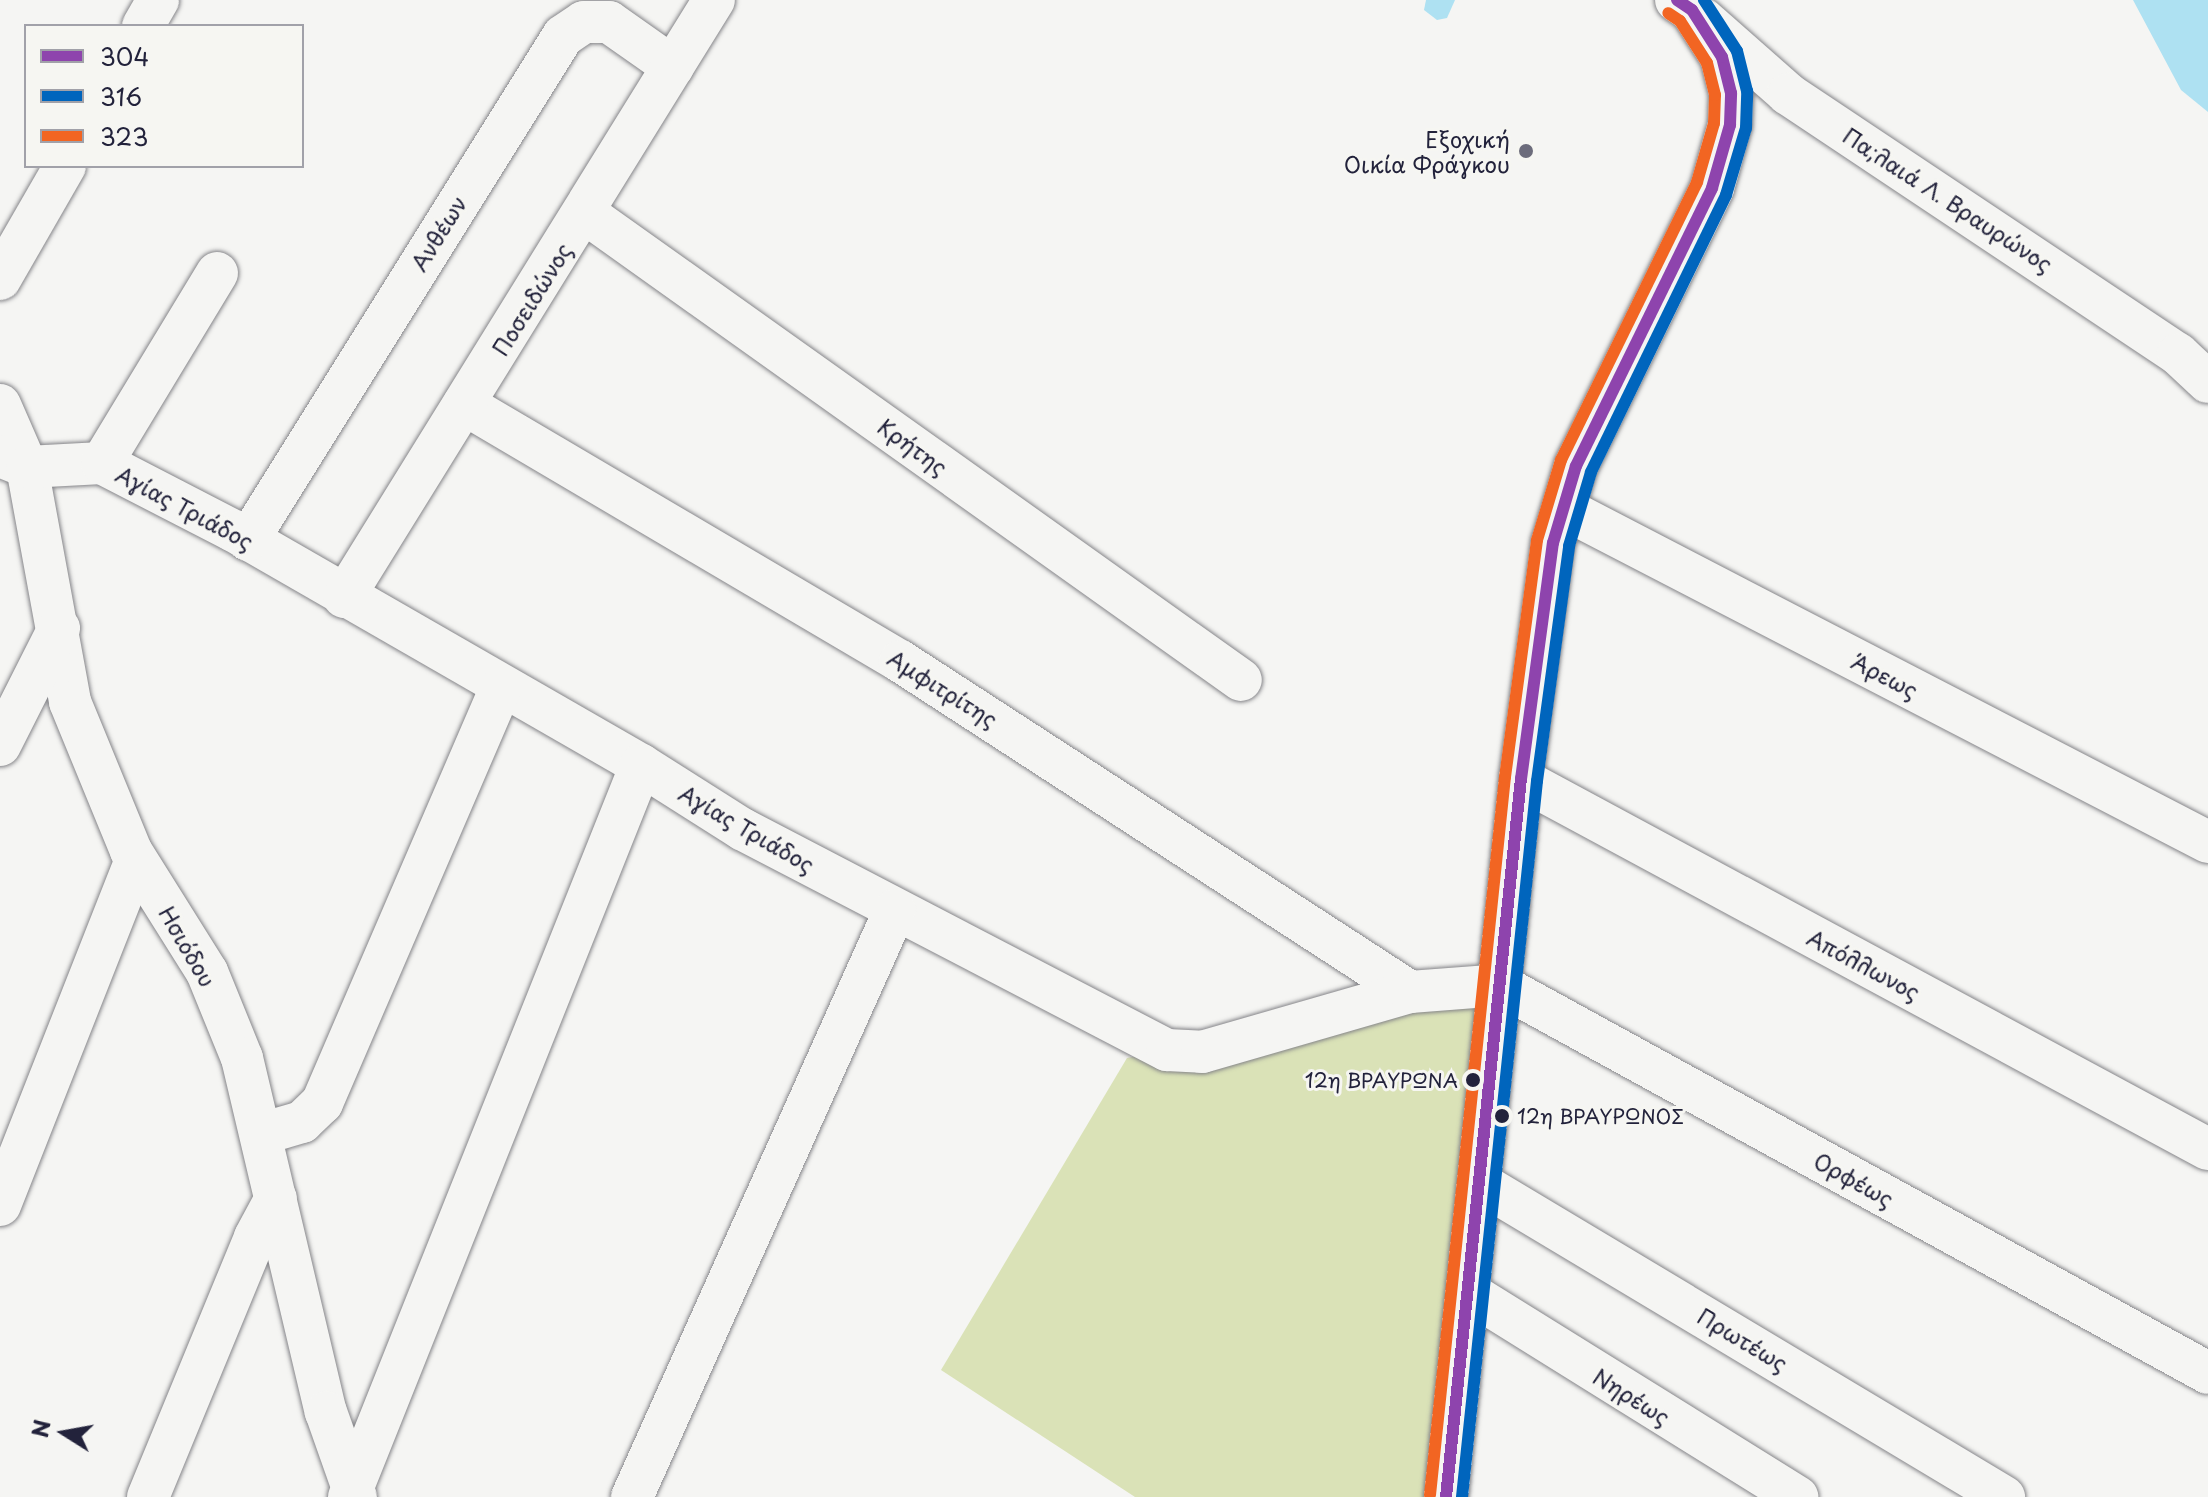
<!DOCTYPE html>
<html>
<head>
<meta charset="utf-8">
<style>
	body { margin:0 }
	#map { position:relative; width:2208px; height:1497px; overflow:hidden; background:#f5f5f3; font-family:"Playpen Sans",sans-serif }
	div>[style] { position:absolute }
	.green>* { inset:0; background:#dae2b7 }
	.water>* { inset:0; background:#aee1f2 }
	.roads { filter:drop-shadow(0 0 2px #858589) drop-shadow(0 0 2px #858589) }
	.minor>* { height:42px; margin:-21px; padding:0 21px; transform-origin:21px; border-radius:21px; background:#f5f5f3 }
	.secondary>* { height:44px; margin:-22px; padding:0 22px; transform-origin:22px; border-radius:22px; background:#f5f5f3 }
	.bus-1>* { height:12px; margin:-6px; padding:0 6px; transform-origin:6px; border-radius:6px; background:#8e44ad }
	.bus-2>* { height:12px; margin:-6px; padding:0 6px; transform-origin:6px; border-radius:6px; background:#0065bd }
	.bus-3>* { height:12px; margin:-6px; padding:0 6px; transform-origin:6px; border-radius:6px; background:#f26522 }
	.dots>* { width:22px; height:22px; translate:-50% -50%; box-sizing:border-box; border:4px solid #f6f6f2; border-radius:50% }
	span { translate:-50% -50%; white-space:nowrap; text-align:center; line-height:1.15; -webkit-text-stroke:6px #f6f6f2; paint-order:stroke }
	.bus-label { font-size:20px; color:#22223b }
	.right { translate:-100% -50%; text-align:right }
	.left { translate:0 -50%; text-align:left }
	.poi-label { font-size:22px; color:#22223b }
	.street-label { font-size:22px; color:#22223b }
	.legend { position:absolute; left:24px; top:24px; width:280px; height:144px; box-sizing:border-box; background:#f6f6f2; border:2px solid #a1a1a9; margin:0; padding:10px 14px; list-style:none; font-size:24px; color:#22223b }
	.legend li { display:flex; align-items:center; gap:16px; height:40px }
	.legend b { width:40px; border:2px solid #a1a1a9 }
	.north { position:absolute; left:24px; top:1393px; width:80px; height:80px; -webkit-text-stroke:6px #f6f6f2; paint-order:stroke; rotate:281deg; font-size:22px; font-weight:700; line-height:32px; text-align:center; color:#22223b }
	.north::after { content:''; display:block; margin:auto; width:28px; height:36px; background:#22223b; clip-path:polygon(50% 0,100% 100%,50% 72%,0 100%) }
</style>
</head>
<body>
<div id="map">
	<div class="green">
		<i style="clip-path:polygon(1500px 985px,1446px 1497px,1135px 1497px,941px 1370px,1127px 1058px)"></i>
	</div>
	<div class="water">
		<i style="clip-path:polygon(1426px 0,1455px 0,1447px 18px,1437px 20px,1424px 10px)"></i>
		<i style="clip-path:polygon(2133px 0,2208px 0,2208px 112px,2181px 90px)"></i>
	</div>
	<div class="roads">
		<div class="minor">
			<i style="left:1703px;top:19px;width:113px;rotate:41.4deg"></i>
			<i style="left:1788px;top:94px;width:469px;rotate:33.7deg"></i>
			<i style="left:2178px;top:354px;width:41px;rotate:43deg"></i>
			<i style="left:143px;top:26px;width:30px;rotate:-60deg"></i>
			<i style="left:585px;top:213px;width:805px;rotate:35.45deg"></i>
			<i style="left:0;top:279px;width:130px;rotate:-60.1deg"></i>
			<i style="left:464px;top:404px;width:506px;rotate:30.52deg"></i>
			<i style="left:900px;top:661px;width:608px;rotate:32.98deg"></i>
			<i style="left:0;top:405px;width:68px;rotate:66.5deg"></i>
			<i style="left:27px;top:467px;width:239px;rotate:79.6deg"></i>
			<i style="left:70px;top:702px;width:161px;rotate:67.7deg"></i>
			<i style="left:131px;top:851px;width:143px;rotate:57.9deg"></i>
			<i style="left:207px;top:972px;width:93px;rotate:67.9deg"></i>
			<i style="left:242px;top:1058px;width:364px;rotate:76.7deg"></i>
			<i style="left:326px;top:1412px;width:90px;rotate:70.6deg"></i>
			<i style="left:0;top:456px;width:29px;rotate:22deg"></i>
			<i style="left:27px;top:467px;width:75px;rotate:-3.1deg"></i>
			<i style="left:102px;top:463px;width:148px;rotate:27.3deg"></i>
			<i style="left:234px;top:531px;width:469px;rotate:29.9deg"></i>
			<i style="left:641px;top:765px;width:120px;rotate:32.4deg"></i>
			<i style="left:742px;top:829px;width:479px;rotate:27.5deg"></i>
			<i style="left:1167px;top:1050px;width:35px;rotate:3deg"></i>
			<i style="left:1202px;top:1052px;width:216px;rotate:-16.1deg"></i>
			<i style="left:1410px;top:992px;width:90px;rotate:-4.4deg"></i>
			<i style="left:1500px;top:985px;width:807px;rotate:28.72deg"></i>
			<i style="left:102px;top:463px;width:222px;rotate:-58.8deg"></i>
			<i style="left:1563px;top:508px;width:726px;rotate:27.38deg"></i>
			<i style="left:248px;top:540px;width:594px;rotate:-57.99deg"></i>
			<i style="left:563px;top:36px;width:25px;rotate:-34deg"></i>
			<i style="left:584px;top:22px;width:25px"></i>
			<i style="left:609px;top:22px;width:78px;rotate:35.1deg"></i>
			<i style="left:344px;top:597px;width:702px;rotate:-58.21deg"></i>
			<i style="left:0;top:745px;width:131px;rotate:-63.2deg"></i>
			<i style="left:1521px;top:779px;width:780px;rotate:28.31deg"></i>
			<i style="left:261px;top:1134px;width:43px;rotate:-16.3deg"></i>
			<i style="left:302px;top:1122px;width:28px;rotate:-44deg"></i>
			<i style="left:322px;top:1103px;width:453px;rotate:-66.7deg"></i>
			<i style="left:1480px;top:1183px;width:611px;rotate:30.93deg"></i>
			<i style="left:0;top:1205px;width:371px;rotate:-68.5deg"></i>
			<i style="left:1468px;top:1292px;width:388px;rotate:31.9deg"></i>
			<i style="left:148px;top:1497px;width:281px;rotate:-67.6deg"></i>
			<i style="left:255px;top:1237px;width:44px;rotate:-61.7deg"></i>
			<i style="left:349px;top:1497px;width:788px;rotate:-68.25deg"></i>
			<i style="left:632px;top:1497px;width:643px;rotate:-65.87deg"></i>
		</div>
		<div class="secondary">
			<i style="left:1446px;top:1497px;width:722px;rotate:-84.04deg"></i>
			<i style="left:1521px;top:779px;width:238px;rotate:-82.3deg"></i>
			<i style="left:1553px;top:543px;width:80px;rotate:-73.4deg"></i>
			<i style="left:1576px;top:466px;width:309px;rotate:-63.9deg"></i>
			<i style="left:1712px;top:188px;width:66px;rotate:-74.1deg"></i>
			<i style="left:1730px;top:125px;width:32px;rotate:-88deg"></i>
			<i style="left:1731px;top:93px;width:37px;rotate:-104deg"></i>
			<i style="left:1722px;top:57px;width:56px;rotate:-122.6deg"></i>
			<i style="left:1692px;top:10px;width:18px;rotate:-146deg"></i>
		</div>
	</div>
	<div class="bus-1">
		<i style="left:1446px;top:1497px;width:722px;rotate:-84.04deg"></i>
		<i style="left:1521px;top:779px;width:238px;rotate:-82.3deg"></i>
		<i style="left:1553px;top:543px;width:80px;rotate:-73.4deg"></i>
		<i style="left:1576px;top:466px;width:309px;rotate:-63.9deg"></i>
		<i style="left:1712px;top:188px;width:66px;rotate:-74.1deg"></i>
		<i style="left:1730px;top:125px;width:32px;rotate:-88deg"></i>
		<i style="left:1731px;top:93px;width:37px;rotate:-104deg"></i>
		<i style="left:1722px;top:57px;width:56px;rotate:-122.6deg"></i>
		<i style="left:1692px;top:10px;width:18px;rotate:-146deg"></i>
	</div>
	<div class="bus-2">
		<i style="left:1462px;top:1497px;width:720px;rotate:-84.02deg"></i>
		<i style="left:1537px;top:781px;width:237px;rotate:-82.2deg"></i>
		<i style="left:1569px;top:546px;width:77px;rotate:-73.4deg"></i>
		<i style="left:1591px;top:472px;width:308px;rotate:-64deg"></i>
		<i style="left:1726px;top:195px;width:70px;rotate:-73.4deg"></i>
		<i style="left:1746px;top:128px;width:37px;rotate:-88deg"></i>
		<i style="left:1747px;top:91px;width:41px;rotate:-104deg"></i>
		<i style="left:1737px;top:51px;width:61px;rotate:-122.9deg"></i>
	</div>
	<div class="bus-3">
		<i style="left:1430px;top:1495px;width:722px;rotate:-84.04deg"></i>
		<i style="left:1505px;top:777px;width:239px;rotate:-82.3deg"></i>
		<i style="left:1537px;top:540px;width:84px;rotate:-73.3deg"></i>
		<i style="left:1561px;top:460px;width:309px;rotate:-63.9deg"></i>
		<i style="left:1697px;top:182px;width:61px;rotate:-73.9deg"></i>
		<i style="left:1714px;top:123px;width:28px;rotate:-88deg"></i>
		<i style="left:1715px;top:95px;width:33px;rotate:-104deg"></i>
		<i style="left:1707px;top:63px;width:50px;rotate:-122.7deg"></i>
		<i style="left:1680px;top:21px;width:14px;rotate:-146deg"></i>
	</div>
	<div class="dots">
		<i style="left:1526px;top:151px;background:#6c6c7b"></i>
		<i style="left:1473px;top:1080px;background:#22223b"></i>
		<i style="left:1502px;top:1116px;background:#22223b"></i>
	</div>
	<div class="bus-label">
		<span class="right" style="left:1458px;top:1080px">12η ΒΡΑΥΡΩΝΑ</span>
		<span class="left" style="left:1517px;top:1116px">12η ΒΡΑΥΡΩΝΟΣ</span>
	</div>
	<div class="poi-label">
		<span class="right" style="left:1510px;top:151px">Εξοχική<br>Οικία Φράγκου</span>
	</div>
	<div class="street-label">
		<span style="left:1948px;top:199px;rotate:33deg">Πα;λαιά Λ. Βραυρώνος</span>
		<span style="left:438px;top:233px;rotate:-58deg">Ανθέων</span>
		<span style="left:531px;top:299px;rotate:-58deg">Ποσειδώνος</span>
		<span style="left:913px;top:446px;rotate:36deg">Κρήτης</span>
		<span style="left:185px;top:507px;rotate:28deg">Αγίας Τριάδος</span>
		<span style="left:1885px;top:675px;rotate:27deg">Άρεως</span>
		<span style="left:943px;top:688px;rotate:32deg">Αμφιτρίτης</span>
		<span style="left:747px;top:828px;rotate:30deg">Αγίας Τριάδος</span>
		<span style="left:188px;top:946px;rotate:60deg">Ησιόδου</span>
		<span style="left:1864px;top:964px;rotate:28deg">Απόλλωνος</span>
		<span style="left:1854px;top:1179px;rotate:29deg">Ορφέως</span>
		<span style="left:1743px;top:1339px;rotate:31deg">Πρωτέως</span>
		<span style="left:1632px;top:1396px;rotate:32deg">Νηρέως</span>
	</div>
	<ul class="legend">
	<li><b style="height:10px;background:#8e44ad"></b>304</li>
	<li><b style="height:10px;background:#0065bd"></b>316</li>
	<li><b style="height:10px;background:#f26522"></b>323</li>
	</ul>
	<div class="north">N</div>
</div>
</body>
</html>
